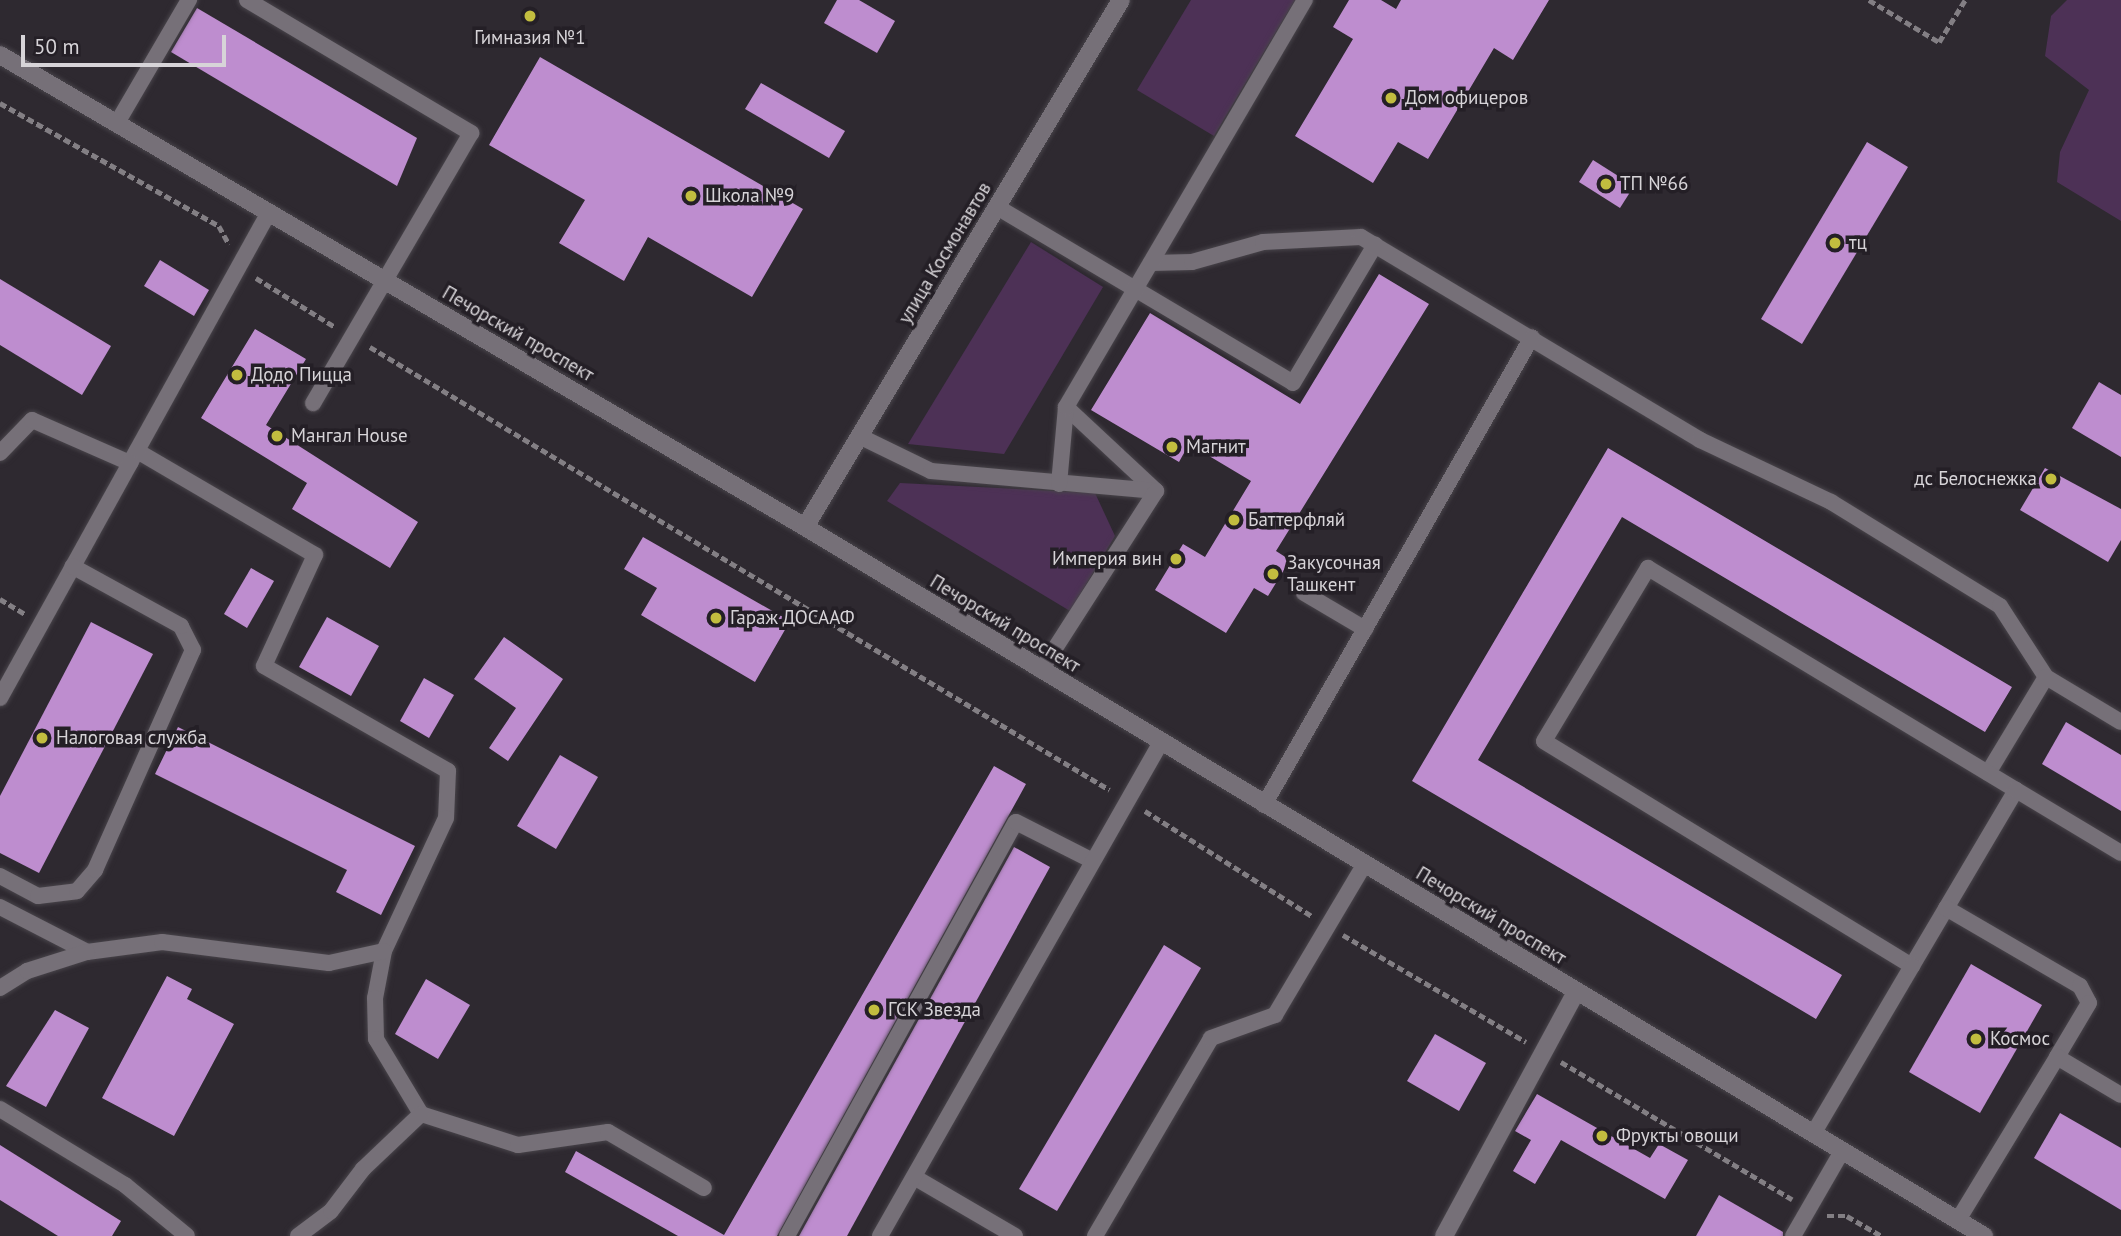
<!DOCTYPE html>
<html>
<head>
<meta charset="utf-8">
<style>
	body { margin:0 }
	#map { position:relative; width:2121px; height:1236px; overflow:hidden; background:#2e2930; font-family:"PT Sans",sans-serif }
	div>[style] { position:absolute }
	.green>* { inset:0; background:#4d3156 }
	.building>* { inset:0; background:#be8dcf }
	.path>* { height:4.5px; margin-top:-2.25px; transform-origin:0; background:repeating-linear-gradient(90deg,#837f84 0 7px,transparent 0 10.5px) }
	.roads { filter:drop-shadow(0 0 2px #48444a) drop-shadow(0 0 2px #48444a) }
	.lane>* { height:16px; margin:-8px; padding:0 8px; transform-origin:8px; border-radius:8px; background:#767078 }
	.street>* { height:18px; margin:-9px; padding:0 9px; transform-origin:9px; border-radius:9px; background:#767078 }
	.secondary>* { height:18px; margin:-9px; padding:0 9px; transform-origin:9px; border-radius:9px; background:#767078 }
	.dots>* { width:19px; height:19px; translate:-50% -50%; box-sizing:border-box; border:4px solid #241f26; border-radius:50% }
	span { translate:-50% -50%; white-space:nowrap; text-align:center; line-height:1.15; -webkit-text-stroke:7px #241f26; paint-order:stroke }
	.poi-label { font-size:19px; color:#d7d4d8 }
	.left { translate:0 -50%; text-align:left }
	.right { translate:-100% -50%; text-align:right }
	.street-label { font-size:19px; color:#d7d4d8 }
	.scale { position:absolute; left:21px; top:35px; width:205px; height:32px; box-sizing:border-box; border:4px solid #d7d4d8; border-top:0; padding-left:9px; font-size:21px; line-height:24px; white-space:nowrap; color:#d7d4d8; -webkit-text-stroke:5px #241f26; paint-order:stroke }
</style>
</head>
<body>
<div id="map">
	<div class="green">
		<i style="clip-path:polygon(1191px 0,1295px 0,1214px 136px,1137px 90px)"></i>
		<i style="clip-path:polygon(2067px 0,2121px 0,2121px 221px,2057px 182px,2060px 152px,2089px 90px,2045px 56px,2051px 16px)"></i>
		<i style="clip-path:polygon(1031px 242px,1103px 287px,1004px 454px,908px 444px)"></i>
		<i style="clip-path:polygon(900px 483px,1095px 493px,1115px 536px,1070px 611px,887px 501px)"></i>
	</div>
	<div class="building">
		<i style="clip-path:polygon(837px 0,859px 0,895px 21px,877px 53px,824px 23px)"></i>
		<i style="clip-path:polygon(1349px 0,1381px 0,1396px 9px,1401px 0,1549px 0,1513px 60px,1494px 48px,1428px 159px,1398px 142px,1373px 183px,1295px 136px,1353px 39px,1333px 27px)"></i>
		<i style="clip-path:polygon(197px 8px,417px 138px,397px 186px,171px 52px)"></i>
		<i style="clip-path:polygon(540px 57px,803px 209px,752px 297px,648px 237px,624px 281px,559px 243px,585px 200px,489px 145px)"></i>
		<i style="clip-path:polygon(761px 83px,845px 131px,829px 158px,745px 109px)"></i>
		<i style="clip-path:polygon(1867px 142px,1908px 167px,1802px 344px,1761px 319px)"></i>
		<i style="clip-path:polygon(1593px 160px,1634px 186px,1620px 208px,1579px 182px)"></i>
		<i style="clip-path:polygon(160px 260px,209px 290px,194px 316px,144px 286px)"></i>
		<i style="clip-path:polygon(1379px 274px,1429px 304px,1276px 551px,1290px 560px,1268px 596px,1254px 588px,1226px 633px,1155px 590px,1183px 544px,1205px 557px,1251px 481px,1189px 444px,1179px 462px,1091px 410px,1150px 313px,1300px 404px)"></i>
		<i style="clip-path:polygon(0 279px,111px 346px,82px 395px,0 345px)"></i>
		<i style="clip-path:polygon(255px 329px,306px 359px,266px 425px,418px 522px,390px 568px,292px 509px,307px 483px,201px 418px)"></i>
		<i style="clip-path:polygon(2099px 382px,2121px 395px,2121px 457px,2072px 428px)"></i>
		<i style="clip-path:polygon(1608px 448px,2012px 687px,1985px 732px,1622px 517px,1478px 760px,1842px 975px,1816px 1019px,1412px 781px)"></i>
		<i style="clip-path:polygon(2045px 468px,2121px 509px,2121px 540px,2108px 562px,2020px 510px)"></i>
		<i style="clip-path:polygon(643px 537px,790px 621px,755px 682px,641px 615px,657px 588px,624px 569px)"></i>
		<i style="clip-path:polygon(251px 568px,274px 581px,247px 628px,224px 614px)"></i>
		<i style="clip-path:polygon(327px 617px,379px 646px,351px 696px,299px 667px)"></i>
		<i style="clip-path:polygon(91px 622px,153px 654px,39px 873px,0 853px,0 796px)"></i>
		<i style="clip-path:polygon(504px 637px,563px 679px,508px 761px,489px 748px,516px 708px,474px 679px)"></i>
		<i style="clip-path:polygon(424px 678px,454px 695px,429px 738px,400px 721px)"></i>
		<i style="clip-path:polygon(2066px 722px,2121px 755px,2121px 811px,2042px 764px)"></i>
		<i style="clip-path:polygon(178px 727px,415px 846px,381px 915px,336px 892px,347px 870px,155px 774px)"></i>
		<i style="clip-path:polygon(560px 755px,598px 777px,556px 849px,517px 826px)"></i>
		<i style="clip-path:polygon(994px 766px,1026px 784px,777px 1236px,678px 1236px,565px 1172px,576px 1151px,724px 1235px)"></i>
		<i style="clip-path:polygon(1014px 847px,1050px 867px,847px 1236px,799px 1236px)"></i>
		<i style="clip-path:polygon(1164px 945px,1201px 968px,1057px 1211px,1019px 1189px)"></i>
		<i style="clip-path:polygon(1971px 964px,2042px 1005px,1980px 1113px,1909px 1072px)"></i>
		<i style="clip-path:polygon(167px 976px,192px 989px,187px 999px,234px 1024px,174px 1136px,102px 1098px)"></i>
		<i style="clip-path:polygon(426px 979px,470px 1005px,438px 1059px,395px 1034px)"></i>
		<i style="clip-path:polygon(55px 1010px,89px 1028px,46px 1107px,6px 1086px)"></i>
		<i style="clip-path:polygon(1435px 1034px,1486px 1063px,1459px 1111px,1407px 1081px)"></i>
		<i style="clip-path:polygon(1537px 1094px,1650px 1158px,1659px 1144px,1688px 1160px,1665px 1199px,1561px 1140px,1535px 1184px,1513px 1171px,1531px 1140px,1515px 1131px)"></i>
		<i style="clip-path:polygon(2060px 1113px,2121px 1148px,2121px 1210px,2034px 1158px)"></i>
		<i style="clip-path:polygon(0 1145px,121px 1221px,112px 1236px,58px 1236px,0 1200px)"></i>
		<i style="clip-path:polygon(1719px 1195px,1783px 1232px,1783px 1236px,1696px 1236px)"></i>
	</div>
	<div class="path">
		<i style="left:1869px;top:0;width:82px;rotate:31deg"></i>
		<i style="left:1939px;top:42px;width:49px;rotate:-58.2deg"></i>
		<i style="left:0;top:103px;width:251px;rotate:29.3deg"></i>
		<i style="left:219px;top:226px;width:21px;rotate:61deg"></i>
		<i style="left:256px;top:278px;width:93px;rotate:31.8deg"></i>
		<i style="left:370px;top:347px;width:862px;rotate:30.91deg"></i>
		<i style="left:0;top:599px;width:29px;rotate:31deg"></i>
		<i style="left:1145px;top:811px;width:197px;rotate:32.2deg"></i>
		<i style="left:1343px;top:935px;width:212px;rotate:30.3deg"></i>
		<i style="left:1561px;top:1062px;width:269px;rotate:30.7deg"></i>
		<i style="left:1827px;top:1216px;width:20px"></i>
		<i style="left:1847px;top:1216px;width:39px;rotate:30deg"></i>
	</div>
	<div class="roads">
		<div class="lane">
			<i style="left:247px;top:0;width:261px;rotate:30.7deg"></i>
			<i style="left:471px;top:133px;width:313px;rotate:120.3deg"></i>
			<i style="left:117px;top:123px;width:143px;rotate:-59.7deg"></i>
			<i style="left:997px;top:207px;width:344px;rotate:30.7deg"></i>
			<i style="left:1293px;top:383px;width:161px;rotate:-59.3deg"></i>
			<i style="left:1151px;top:263px;width:41px;rotate:-1.4deg"></i>
			<i style="left:1192px;top:262px;width:74px;rotate:-15.7deg"></i>
			<i style="left:1263px;top:242px;width:98px;rotate:-2.9deg"></i>
			<i style="left:1361px;top:237px;width:395px;rotate:30.9deg"></i>
			<i style="left:1700px;top:440px;width:145px;rotate:25.3deg"></i>
			<i style="left:1831px;top:502px;width:198px;rotate:31.6deg"></i>
			<i style="left:2000px;top:606px;width:85px;rotate:57.1deg"></i>
			<i style="left:1066px;top:407px;width:123px;rotate:43deg"></i>
			<i style="left:859px;top:436px;width:80px;rotate:25.9deg"></i>
			<i style="left:931px;top:471px;width:226px;rotate:5.1deg"></i>
			<i style="left:1156px;top:491px;width:213px;rotate:122.7deg"></i>
			<i style="left:137px;top:451px;width:206px;rotate:30.3deg"></i>
			<i style="left:315px;top:555px;width:122px;rotate:114.7deg"></i>
			<i style="left:264px;top:666px;width:212px;rotate:29.7deg"></i>
			<i style="left:448px;top:771px;width:47px;rotate:92.4deg"></i>
			<i style="left:446px;top:818px;width:147px;rotate:115deg"></i>
			<i style="left:384px;top:951px;width:48px;rotate:100.8deg"></i>
			<i style="left:375px;top:998px;width:41px;rotate:88.6deg"></i>
			<i style="left:376px;top:1039px;width:87px;rotate:59deg"></i>
			<i style="left:421px;top:1114px;width:102px;rotate:17.7deg"></i>
			<i style="left:518px;top:1145px;width:91px;rotate:-8.2deg"></i>
			<i style="left:608px;top:1132px;width:111px;rotate:30.3deg"></i>
			<i style="left:0;top:453px;width:46px;rotate:-45.9deg"></i>
			<i style="left:32px;top:420px;width:107px;rotate:23.7deg"></i>
			<i style="left:130px;top:463px;width:287px;rotate:-61deg"></i>
			<i style="left:1059px;top:484px;width:77px;rotate:-84.8deg"></i>
			<i style="left:1066px;top:407px;width:472px;rotate:-59.6deg"></i>
			<i style="left:1304px;top:593px;width:71px;rotate:30.5deg"></i>
			<i style="left:0;top:698px;width:269px;rotate:-61deg"></i>
			<i style="left:1988px;top:773px;width:112px;rotate:-58.9deg"></i>
			<i style="left:2046px;top:677px;width:87px;rotate:31deg"></i>
			<i style="left:2016px;top:790px;width:204px;rotate:120.6deg"></i>
			<i style="left:1912px;top:966px;width:431px;rotate:-148.6deg"></i>
			<i style="left:1544px;top:741px;width:202px;rotate:-59deg"></i>
			<i style="left:1648px;top:568px;width:430px;rotate:31.1deg"></i>
			<i style="left:2016px;top:790px;width:122px;rotate:31deg"></i>
			<i style="left:1264px;top:805px;width:539px;rotate:-60.2deg"></i>
			<i style="left:0;top:876px;width:43px;rotate:27.8deg"></i>
			<i style="left:38px;top:896px;width:39px;rotate:-7deg"></i>
			<i style="left:77px;top:891px;width:28px;rotate:-49deg"></i>
			<i style="left:95px;top:870px;width:241px;rotate:-66deg"></i>
			<i style="left:193px;top:650px;width:27px;rotate:-117deg"></i>
			<i style="left:181px;top:626px;width:124px;rotate:-151.2deg"></i>
			<i style="left:0;top:907px;width:98px;rotate:27.3deg"></i>
			<i style="left:87px;top:952px;width:76px;rotate:-7.6deg"></i>
			<i style="left:162px;top:942px;width:168px;rotate:7.2deg"></i>
			<i style="left:329px;top:963px;width:56px;rotate:-12.3deg"></i>
			<i style="left:1946px;top:908px;width:155px;rotate:30.2deg"></i>
			<i style="left:2080px;top:986px;width:19px;rotate:62deg"></i>
			<i style="left:2089px;top:1003px;width:63px;rotate:120.7deg"></i>
			<i style="left:0;top:988px;width:32px;rotate:-32deg"></i>
			<i style="left:27px;top:971px;width:63px;rotate:-17.6deg"></i>
			<i style="left:0;top:1109px;width:146px;rotate:31.3deg"></i>
			<i style="left:125px;top:1185px;width:80px;rotate:39.4deg"></i>
			<i style="left:1813px;top:1134px;width:195px;rotate:-59.5deg"></i>
			<i style="left:914px;top:1177px;width:117px;rotate:30.3deg"></i>
			<i style="left:1958px;top:1220px;width:191px;rotate:-58.7deg"></i>
			<i style="left:2057px;top:1057px;width:74px;rotate:30.7deg"></i>
			<i style="left:298px;top:1236px;width:41px;rotate:-37.1deg"></i>
			<i style="left:331px;top:1211px;width:53px;rotate:-52.7deg"></i>
			<i style="left:363px;top:1169px;width:80px;rotate:-43.5deg"></i>
			<i style="left:787px;top:1236px;width:473px;rotate:-61.1deg"></i>
			<i style="left:1016px;top:822px;width:86px;rotate:26.9deg"></i>
			<i style="left:880px;top:1236px;width:566px;rotate:-60.36deg"></i>
			<i style="left:1095px;top:1236px;width:229px;rotate:-59.6deg"></i>
			<i style="left:1211px;top:1038px;width:68px;rotate:-19.8deg"></i>
			<i style="left:1275px;top:1015px;width:174px;rotate:-59.3deg"></i>
			<i style="left:1793px;top:1236px;width:98px;rotate:-60deg"></i>
		</div>
		<div class="street">
			<i style="left:1444px;top:1236px;width:277px;rotate:-61.6deg"></i>
		</div>
		<div class="secondary">
			<i style="left:0;top:55px;width:933px;rotate:30.38deg"></i>
			<i style="left:805px;top:527px;width:1376px;rotate:31.02deg"></i>
			<i style="left:805px;top:527px;width:614px;rotate:-59.05deg"></i>
		</div>
	</div>
	<div class="dots">
		<i style="left:530px;top:16px;background:#c2bd3f"></i>
		<i style="left:1391px;top:98px;background:#c2bd3f"></i>
		<i style="left:1606px;top:184px;background:#c2bd3f"></i>
		<i style="left:691px;top:196px;background:#c2bd3f"></i>
		<i style="left:1835px;top:243px;background:#c2bd3f"></i>
		<i style="left:237px;top:375px;background:#c2bd3f"></i>
		<i style="left:277px;top:436px;background:#c2bd3f"></i>
		<i style="left:1172px;top:447px;background:#c2bd3f"></i>
		<i style="left:2051px;top:479px;background:#c2bd3f"></i>
		<i style="left:1234px;top:520px;background:#c2bd3f"></i>
		<i style="left:1176px;top:559px;background:#c2bd3f"></i>
		<i style="left:1273px;top:574px;background:#c2bd3f"></i>
		<i style="left:716px;top:618px;background:#c2bd3f"></i>
		<i style="left:42px;top:738px;background:#c2bd3f"></i>
		<i style="left:874px;top:1010px;background:#c2bd3f"></i>
		<i style="left:1976px;top:1039px;background:#c2bd3f"></i>
		<i style="left:1602px;top:1136px;background:#c2bd3f"></i>
	</div>
	<div class="poi-label">
		<span style="left:530px;top:38px">Гимназия №1</span>
		<span class="left" style="left:1405px;top:98px">Дом офицеров</span>
		<span class="left" style="left:1620px;top:184px">ТП №66</span>
		<span class="left" style="left:705px;top:196px">Школа №9</span>
		<span class="left" style="left:1849px;top:243px">тц</span>
		<span class="left" style="left:251px;top:375px">Додо Пицца</span>
		<span class="left" style="left:291px;top:436px">Мангал House</span>
		<span class="left" style="left:1186px;top:447px">Магнит</span>
		<span class="right" style="left:2037px;top:479px">дс Белоснежка</span>
		<span class="left" style="left:1248px;top:520px">Баттерфляй</span>
		<span class="right" style="left:1162px;top:559px">Империя вин</span>
		<span class="left" style="left:1287px;top:574px">Закусочная<br>Ташкент</span>
		<span class="left" style="left:730px;top:618px">Гараж ДОСААФ</span>
		<span class="left" style="left:56px;top:738px">Налоговая служба</span>
		<span class="left" style="left:888px;top:1010px">ГСК Звезда</span>
		<span class="left" style="left:1990px;top:1039px">Космос</span>
		<span class="left" style="left:1616px;top:1136px">Фрукты овощи</span>
	</div>
	<div class="street-label">
		<span style="left:945px;top:253px;rotate:-59deg">улица Космонавтов</span>
		<span style="left:518px;top:334px;rotate:30deg">Печорский проспект</span>
		<span style="left:1005px;top:624px;rotate:31deg">Печорский проспект</span>
		<span style="left:1491px;top:916px;rotate:31deg">Печорский проспект</span>
	</div>
	<div class="scale">50 m</div>
</div>
</body>
</html>
